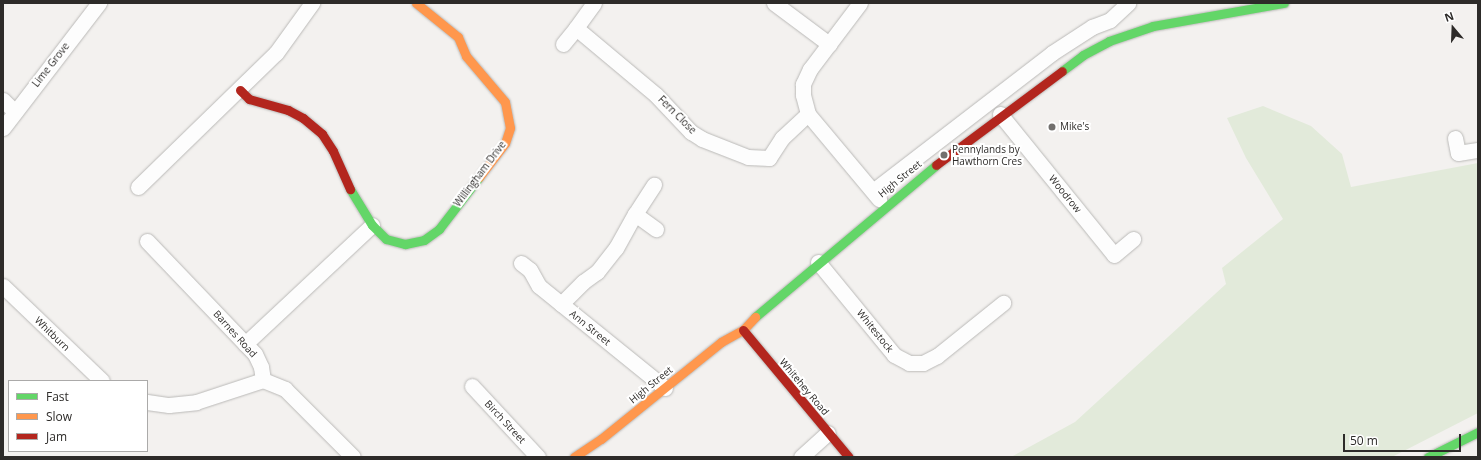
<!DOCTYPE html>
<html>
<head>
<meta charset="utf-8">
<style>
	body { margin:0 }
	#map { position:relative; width:1481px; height:460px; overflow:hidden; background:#f3f1ef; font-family:"Open Sans",sans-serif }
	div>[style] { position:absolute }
	.green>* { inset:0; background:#e2eada }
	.roads { filter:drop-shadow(0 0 1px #bab9b7) drop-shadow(0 0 1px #bab9b7) }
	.street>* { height:15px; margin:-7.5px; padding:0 7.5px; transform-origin:7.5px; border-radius:7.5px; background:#fdfdfd }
	.fast>* { height:9px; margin:-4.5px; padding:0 4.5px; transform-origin:4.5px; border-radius:4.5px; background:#63d668 }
	.slow>* { height:9px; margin:-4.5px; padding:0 4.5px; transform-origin:4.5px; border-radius:4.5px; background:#ff974d }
	.jam>* { height:9px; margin:-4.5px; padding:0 4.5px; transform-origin:4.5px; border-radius:4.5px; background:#b3261e }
	.dots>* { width:11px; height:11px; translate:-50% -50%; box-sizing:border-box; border:2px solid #fff; border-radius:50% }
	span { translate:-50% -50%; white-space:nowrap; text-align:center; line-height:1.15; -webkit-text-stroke:4px #fff; paint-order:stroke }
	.street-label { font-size:10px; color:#2d2b29 }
	.poi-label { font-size:10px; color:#2d2b29 }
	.left { translate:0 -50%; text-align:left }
	.frame { position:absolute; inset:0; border:4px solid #2d2b29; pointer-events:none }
	.legend { position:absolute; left:8px; top:380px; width:140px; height:72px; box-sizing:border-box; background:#fff; border:1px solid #abaaa9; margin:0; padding:5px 7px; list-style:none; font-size:12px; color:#2d2b29 }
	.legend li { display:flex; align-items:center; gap:8px; height:20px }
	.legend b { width:20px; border:1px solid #abaaa9 }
	.north { position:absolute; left:1433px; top:8px; width:40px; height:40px; -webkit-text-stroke:3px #fff; paint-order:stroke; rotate:341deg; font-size:11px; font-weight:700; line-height:16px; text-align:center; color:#2d2b29 }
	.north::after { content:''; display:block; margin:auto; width:14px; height:18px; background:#2d2b29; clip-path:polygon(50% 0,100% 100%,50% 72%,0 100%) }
	.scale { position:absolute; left:1343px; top:434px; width:118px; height:18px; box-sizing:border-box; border:2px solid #2d2b29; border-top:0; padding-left:5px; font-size:12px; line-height:14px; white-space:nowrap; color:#2d2b29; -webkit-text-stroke:3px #fff; paint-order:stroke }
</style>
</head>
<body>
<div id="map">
	<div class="green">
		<i style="clip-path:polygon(1263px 106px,1311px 126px,1342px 154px,1351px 187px,1478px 163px,1478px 413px,1392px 457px,1011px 457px,1075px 422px,1226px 284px,1222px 268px,1283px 219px,1246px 158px,1227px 118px)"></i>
	</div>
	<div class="roads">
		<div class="street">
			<i style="left:594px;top:3px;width:31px;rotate:126deg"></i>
			<i style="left:576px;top:28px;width:104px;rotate:39.9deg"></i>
			<i style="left:656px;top:95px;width:51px;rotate:46.6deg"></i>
			<i style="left:691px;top:132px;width:13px;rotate:32deg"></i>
			<i style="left:702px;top:139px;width:49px;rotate:21.4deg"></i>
			<i style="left:748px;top:157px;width:21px;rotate:3deg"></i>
			<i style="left:769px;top:158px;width:24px;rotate:-57deg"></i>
			<i style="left:782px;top:138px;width:35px;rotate:-43deg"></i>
			<i style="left:774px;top:3px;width:69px;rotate:36.7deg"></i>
			<i style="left:860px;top:3px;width:83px;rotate:127.1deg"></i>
			<i style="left:810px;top:69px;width:17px;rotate:115deg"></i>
			<i style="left:803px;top:84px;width:11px;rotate:90deg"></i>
			<i style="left:803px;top:95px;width:20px;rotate:75deg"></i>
			<i style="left:808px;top:114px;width:111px;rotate:50.1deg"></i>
			<i style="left:563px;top:44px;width:21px;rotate:-51deg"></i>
			<i style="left:3px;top:100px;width:17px;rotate:45deg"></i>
			<i style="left:1000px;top:114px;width:181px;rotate:51deg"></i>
			<i style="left:1114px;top:255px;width:25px;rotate:-40deg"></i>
			<i style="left:3px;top:128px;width:158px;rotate:-52.5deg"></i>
			<i style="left:1455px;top:138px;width:15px;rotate:79deg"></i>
			<i style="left:1458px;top:153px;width:20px;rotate:-9deg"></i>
			<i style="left:138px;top:187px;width:192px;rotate:-44.2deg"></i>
			<i style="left:276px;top:53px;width:62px;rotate:-54.2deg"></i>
			<i style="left:873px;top:191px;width:226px;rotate:-37.6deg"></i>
			<i style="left:1052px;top:53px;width:48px;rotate:-33deg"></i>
			<i style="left:1092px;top:27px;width:19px;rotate:-21deg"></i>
			<i style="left:1110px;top:20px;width:25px;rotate:-43deg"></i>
			<i style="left:635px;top:214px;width:35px;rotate:-57deg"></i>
			<i style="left:147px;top:241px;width:156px;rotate:46.3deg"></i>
			<i style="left:255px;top:354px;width:14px;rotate:65deg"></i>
			<i style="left:261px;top:367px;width:13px;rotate:81deg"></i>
			<i style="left:263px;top:380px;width:24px;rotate:22deg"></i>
			<i style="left:285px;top:389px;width:96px;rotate:45deg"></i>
			<i style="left:818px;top:262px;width:120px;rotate:50.7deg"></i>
			<i style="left:894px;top:355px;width:17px;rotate:28deg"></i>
			<i style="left:909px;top:363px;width:14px"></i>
			<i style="left:923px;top:363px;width:16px;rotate:-27deg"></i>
			<i style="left:937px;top:356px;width:85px;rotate:-38.8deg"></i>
			<i style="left:521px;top:263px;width:11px;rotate:38deg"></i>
			<i style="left:530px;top:270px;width:18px;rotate:61deg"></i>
			<i style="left:539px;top:286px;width:162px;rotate:39deg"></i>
			<i style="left:3px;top:286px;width:137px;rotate:43.8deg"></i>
			<i style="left:561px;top:304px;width:31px;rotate:-45deg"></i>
			<i style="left:583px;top:282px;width:17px;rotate:-36deg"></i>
			<i style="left:597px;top:272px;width:31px;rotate:-52deg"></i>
			<i style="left:616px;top:248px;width:39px;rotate:-61deg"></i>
			<i style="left:635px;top:214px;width:26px;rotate:36deg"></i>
			<i style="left:245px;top:344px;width:174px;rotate:-43.1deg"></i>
			<i style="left:472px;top:386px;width:97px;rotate:47.1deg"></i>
			<i style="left:147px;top:402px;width:22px;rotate:8deg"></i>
			<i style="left:169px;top:405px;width:27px;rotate:-6deg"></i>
			<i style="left:196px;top:402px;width:71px;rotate:-18.2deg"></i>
			<i style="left:801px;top:457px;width:36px;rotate:-42deg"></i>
		</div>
		<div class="fast">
			<i style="left:1062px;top:71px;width:26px;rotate:-37deg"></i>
			<i style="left:1083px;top:55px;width:30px;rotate:-28deg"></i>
			<i style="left:1109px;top:41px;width:46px;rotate:-18.8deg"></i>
			<i style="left:1153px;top:26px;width:133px;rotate:-10deg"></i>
			<i style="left:350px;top:189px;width:42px;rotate:58.6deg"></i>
			<i style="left:372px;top:225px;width:20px;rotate:45deg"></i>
			<i style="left:386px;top:239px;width:20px;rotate:15deg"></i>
			<i style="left:405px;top:244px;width:19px;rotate:-12deg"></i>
			<i style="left:424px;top:240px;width:19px;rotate:-36deg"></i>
			<i style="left:439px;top:229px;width:66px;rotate:-52.4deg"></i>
			<i style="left:755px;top:317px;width:236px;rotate:-40deg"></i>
			<i style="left:1428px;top:457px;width:56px;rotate:-26.6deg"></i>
		</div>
		<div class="slow">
			<i style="left:416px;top:3px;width:54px;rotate:39deg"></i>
			<i style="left:458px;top:37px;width:21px;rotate:67deg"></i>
			<i style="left:466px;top:56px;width:60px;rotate:49.7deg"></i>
			<i style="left:505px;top:102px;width:26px;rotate:79deg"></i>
			<i style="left:510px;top:128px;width:16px;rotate:108deg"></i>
			<i style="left:505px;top:143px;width:43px;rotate:127.4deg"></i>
			<i style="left:574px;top:457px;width:32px;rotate:-34deg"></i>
			<i style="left:601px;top:439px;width:154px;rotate:-38.9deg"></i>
			<i style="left:721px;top:342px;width:25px;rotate:-29deg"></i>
			<i style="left:743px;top:330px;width:18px;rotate:-47deg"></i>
		</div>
		<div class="jam">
			<i style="left:240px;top:90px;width:13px;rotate:45deg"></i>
			<i style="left:249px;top:99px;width:41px;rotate:15.8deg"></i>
			<i style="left:288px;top:110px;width:17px;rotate:28deg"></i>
			<i style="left:303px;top:118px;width:25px;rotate:40deg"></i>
			<i style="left:322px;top:134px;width:20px;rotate:57deg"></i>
			<i style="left:333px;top:151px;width:42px;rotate:65.9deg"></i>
			<i style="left:936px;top:165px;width:157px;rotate:-36.7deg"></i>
			<i style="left:743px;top:330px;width:165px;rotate:50.2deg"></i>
		</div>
	</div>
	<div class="dots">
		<i style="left:1052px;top:127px;background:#72706e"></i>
		<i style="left:944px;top:155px;background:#72706e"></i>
	</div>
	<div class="street-label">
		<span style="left:51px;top:65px;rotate:-52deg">Lime Grove</span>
		<span style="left:677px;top:115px;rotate:45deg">Fern Close</span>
		<span style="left:480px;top:174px;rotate:-53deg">Willingham Drive</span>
		<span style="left:900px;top:179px;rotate:-39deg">High Street</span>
		<span style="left:1065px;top:194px;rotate:51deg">Woodrow</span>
		<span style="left:590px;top:328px;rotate:39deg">Ann Street</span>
		<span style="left:875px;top:331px;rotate:51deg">Whitestock</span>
		<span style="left:52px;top:334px;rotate:44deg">Whitburn</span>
		<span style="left:235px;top:334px;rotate:48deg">Barnes Road</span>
		<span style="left:651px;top:385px;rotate:-39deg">High Street</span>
		<span style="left:804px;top:387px;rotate:50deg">Whitehey Road</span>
		<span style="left:505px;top:422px;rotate:47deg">Birch Street</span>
	</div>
	<div class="poi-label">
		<span class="left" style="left:1060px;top:127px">Mike's</span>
		<span class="left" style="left:952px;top:155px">Pennylands by<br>Hawthorn Cres</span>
	</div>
	<div class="frame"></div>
	<ul class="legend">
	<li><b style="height:5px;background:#63d668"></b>Fast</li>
	<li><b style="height:5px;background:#ff974d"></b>Slow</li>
	<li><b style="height:5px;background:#b3261e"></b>Jam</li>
	</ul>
	<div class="north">N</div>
	<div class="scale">50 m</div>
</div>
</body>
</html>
